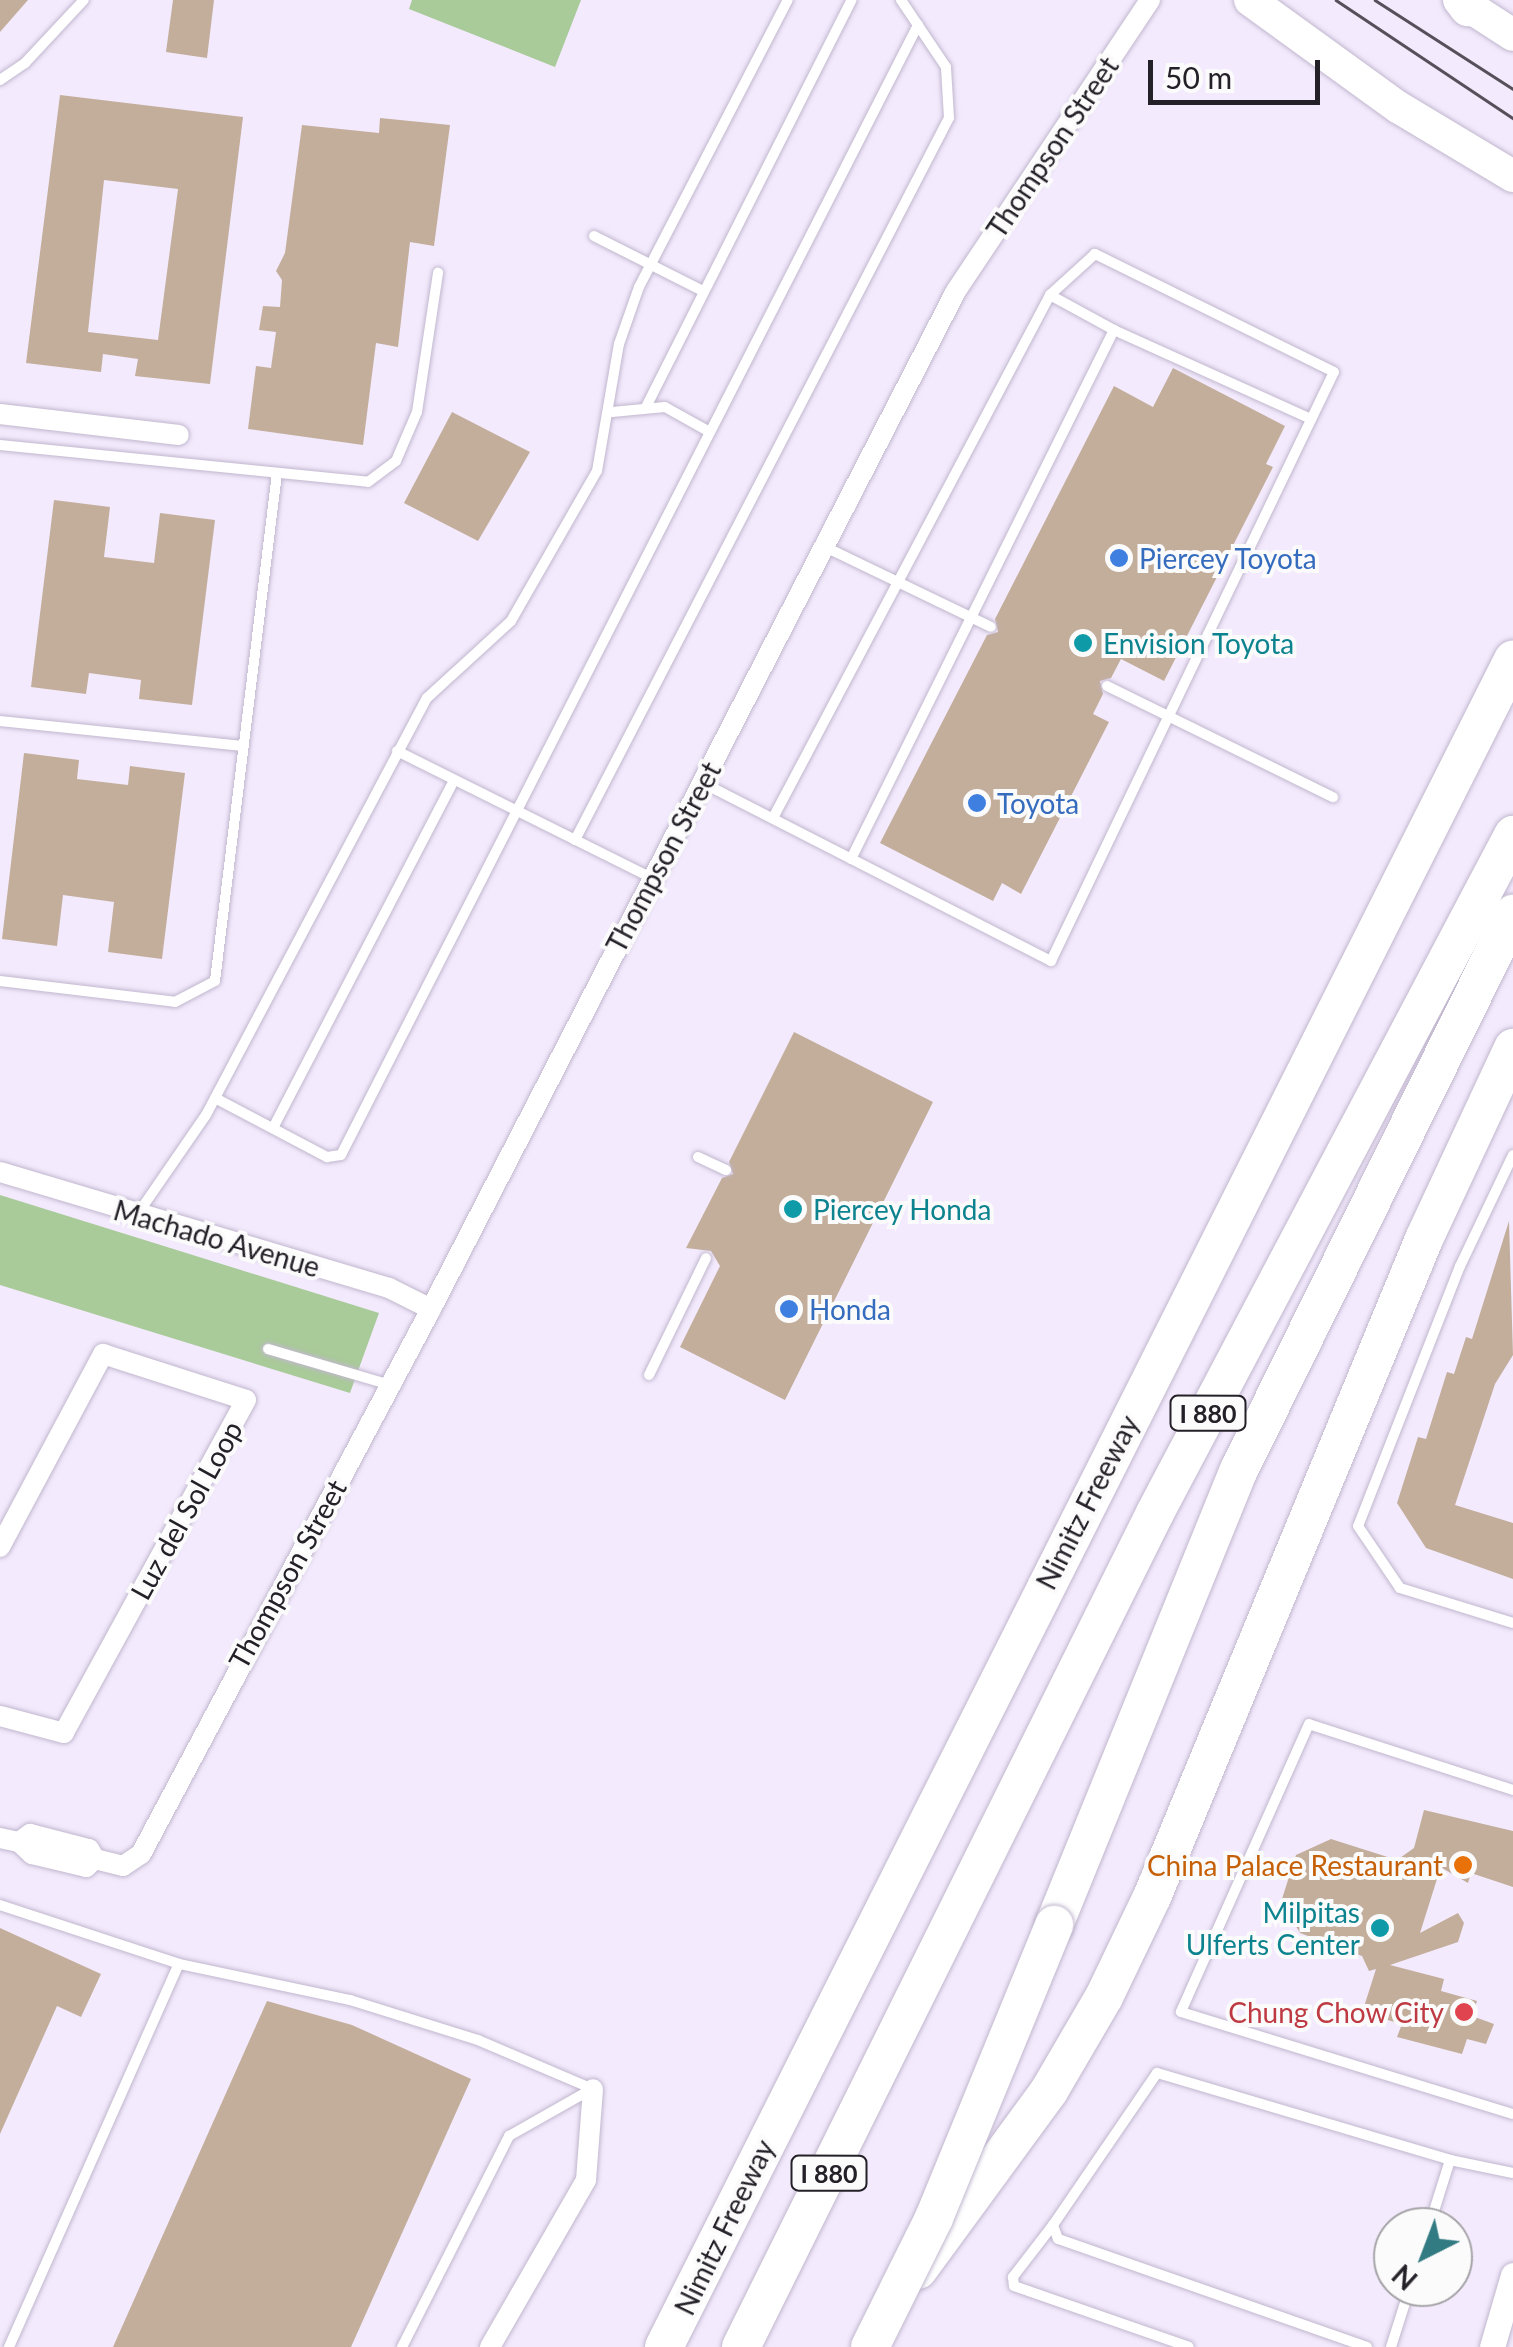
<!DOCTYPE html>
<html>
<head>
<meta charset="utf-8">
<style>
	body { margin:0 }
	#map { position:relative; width:1513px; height:2347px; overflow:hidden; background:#f3eafd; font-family:Lato,sans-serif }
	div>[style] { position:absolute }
	.green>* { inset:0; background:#a9ca99 }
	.building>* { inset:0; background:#c3ae9c }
	.roads { filter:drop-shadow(0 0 2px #c1b7ce) drop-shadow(0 0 2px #c1b7ce) }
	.service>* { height:10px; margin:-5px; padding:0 5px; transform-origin:5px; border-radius:5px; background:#fff }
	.minor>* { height:20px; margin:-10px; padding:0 10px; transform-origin:10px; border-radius:10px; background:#fff }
	.tertiary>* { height:25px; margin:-12.5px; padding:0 12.5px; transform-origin:12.5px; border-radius:12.5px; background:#fff }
	.primary>* { height:32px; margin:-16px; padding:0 16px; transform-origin:16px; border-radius:16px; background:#fff }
	.motorway>* { height:38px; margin:-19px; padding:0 19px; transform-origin:19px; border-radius:19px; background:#fff }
	.tram>* { height:2.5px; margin:-1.25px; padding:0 1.25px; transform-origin:1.25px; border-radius:1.25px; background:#55505a }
	.bridges { filter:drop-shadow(0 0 2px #c1b7ce) drop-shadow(0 0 2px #c1b7ce) }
	.motorway-bridge>* { height:38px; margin:-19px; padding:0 19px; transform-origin:19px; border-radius:19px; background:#fff }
	.dots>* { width:28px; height:28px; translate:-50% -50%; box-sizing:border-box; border:5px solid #fbfbfb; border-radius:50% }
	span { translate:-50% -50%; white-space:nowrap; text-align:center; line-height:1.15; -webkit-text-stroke:8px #fbfbfb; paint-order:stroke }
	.shield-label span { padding:2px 8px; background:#fbfbfb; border:2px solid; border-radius:8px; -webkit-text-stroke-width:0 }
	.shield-label { font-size:25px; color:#242028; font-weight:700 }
	.street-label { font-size:28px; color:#242028 }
	.shop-label { font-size:28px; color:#366cbe }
	.left { translate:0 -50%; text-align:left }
	.culture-label { font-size:28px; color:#0d838f }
	.right { translate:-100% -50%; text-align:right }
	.food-label { font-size:28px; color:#c56008 }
	.health-label { font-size:28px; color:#be3a42 }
	.north { position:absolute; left:1373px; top:2207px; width:100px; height:100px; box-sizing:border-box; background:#fbfbfb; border:2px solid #a5a3a7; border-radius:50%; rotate:222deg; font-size:28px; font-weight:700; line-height:40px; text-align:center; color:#242028 }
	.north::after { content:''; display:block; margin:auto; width:35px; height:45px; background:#327b82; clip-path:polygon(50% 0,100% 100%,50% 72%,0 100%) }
	.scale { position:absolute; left:1148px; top:60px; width:172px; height:45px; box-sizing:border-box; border:5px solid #242028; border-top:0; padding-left:12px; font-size:30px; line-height:35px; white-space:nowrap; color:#242028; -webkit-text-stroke:8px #fbfbfb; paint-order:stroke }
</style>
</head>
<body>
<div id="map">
	<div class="green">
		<i style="clip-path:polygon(412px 0,581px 0,555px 67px,409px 9px)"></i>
		<i style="clip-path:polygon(0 1195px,379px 1313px,350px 1393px,0 1285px)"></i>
	</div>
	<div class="building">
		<i style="clip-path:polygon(0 0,28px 0,0 32px)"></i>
		<i style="clip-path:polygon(173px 0,214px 0,207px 58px,166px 52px)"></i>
		<i style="clip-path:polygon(evenodd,60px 95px,243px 117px,210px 384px,135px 376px,138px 359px,103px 354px,101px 372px,26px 363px,60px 95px,104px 180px,178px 189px,158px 340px,88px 332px,104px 180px)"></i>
		<i style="clip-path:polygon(380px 118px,450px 125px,434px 246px,410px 242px,398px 347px,376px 343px,363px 445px,248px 429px,256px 366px,271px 368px,276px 332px,259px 330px,263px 306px,280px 307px,282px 280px,276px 271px,285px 253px,302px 125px,379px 133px)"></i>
		<i style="clip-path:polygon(1173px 368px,1285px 426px,1266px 464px,1273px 467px,1164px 681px,1121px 659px,1111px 678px,1100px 681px,1103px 694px,1093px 714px,1109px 722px,1021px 894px,1002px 883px,993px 901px,880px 843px,987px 635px,998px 632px,995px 619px,1114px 386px,1153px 407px)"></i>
		<i style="clip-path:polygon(452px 412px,530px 452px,478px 541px,404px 503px)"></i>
		<i style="clip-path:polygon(54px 500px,110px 507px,104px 557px,154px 563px,160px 513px,215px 520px,192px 705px,139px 699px,141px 680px,89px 673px,86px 694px,31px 687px)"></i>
		<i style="clip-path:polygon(24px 753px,79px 760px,77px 779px,128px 785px,130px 766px,185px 773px,162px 959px,108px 952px,114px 902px,63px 895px,57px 946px,2px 939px)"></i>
		<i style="clip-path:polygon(794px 1032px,933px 1102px,785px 1400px,680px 1347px,720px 1266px,711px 1251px,686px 1248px,722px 1178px,733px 1174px,729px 1162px)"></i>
		<i style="clip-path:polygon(1509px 1221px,1513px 1355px,1495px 1384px,1455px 1505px,1513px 1523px,1513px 1579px,1426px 1548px,1397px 1503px,1418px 1437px,1426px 1439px,1447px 1372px,1454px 1374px,1466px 1337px,1472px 1339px)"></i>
		<i style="clip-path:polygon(1424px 1810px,1513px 1831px,1513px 1887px,1471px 1873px,1468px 1883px,1423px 1857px,1437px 1879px,1420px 1933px,1458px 1913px,1464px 1923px,1458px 1942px,1390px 1965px,1444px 1979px,1441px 1991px,1477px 2001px,1472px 2016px,1494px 2024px,1486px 2044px,1467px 2039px,1462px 2054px,1397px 2037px,1402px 2024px,1362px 2013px,1376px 1969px,1369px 1971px,1362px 1956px,1300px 1933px,1281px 1902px,1296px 1855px,1331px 1839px,1397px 1860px,1414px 1848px)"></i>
		<i style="clip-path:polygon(0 1928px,101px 1974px,81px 2017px,57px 2006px,0 2134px)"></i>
		<i style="clip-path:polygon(267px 2001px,352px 2025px,471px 2079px,351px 2347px,113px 2347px)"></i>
	</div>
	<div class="roads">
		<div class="service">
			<i style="left:0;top:80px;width:30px;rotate:-34deg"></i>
			<i style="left:25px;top:63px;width:86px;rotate:-46.9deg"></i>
			<i style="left:594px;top:236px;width:122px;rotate:26.8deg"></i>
			<i style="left:1050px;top:295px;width:73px;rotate:28.7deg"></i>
			<i style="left:646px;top:407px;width:456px;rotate:-63.2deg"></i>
			<i style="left:612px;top:412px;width:53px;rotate:-5.4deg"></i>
			<i style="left:665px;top:407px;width:51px;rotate:29.1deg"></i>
			<i style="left:0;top:445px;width:370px;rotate:5.7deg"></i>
			<i style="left:368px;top:482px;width:35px;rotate:-37deg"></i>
			<i style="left:396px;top:461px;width:53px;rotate:-66.8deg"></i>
			<i style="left:417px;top:412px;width:141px;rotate:-81.4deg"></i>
			<i style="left:825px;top:547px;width:184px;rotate:25.7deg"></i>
			<i style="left:1107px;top:686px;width:252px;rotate:26.2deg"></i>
			<i style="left:0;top:721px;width:244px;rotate:5.9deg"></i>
			<i style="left:397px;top:751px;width:285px;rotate:26.5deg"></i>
			<i style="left:703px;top:783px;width:391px;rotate:27.1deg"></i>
			<i style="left:1051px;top:961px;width:653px;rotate:-64.34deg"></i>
			<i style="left:1334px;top:372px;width:267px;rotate:-153.7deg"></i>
			<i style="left:1095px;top:254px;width:61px;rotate:137.7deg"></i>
			<i style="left:1050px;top:295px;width:592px;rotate:117.91deg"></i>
			<i style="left:575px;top:840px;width:813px;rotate:-62.62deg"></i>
			<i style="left:949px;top:118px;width:51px;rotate:-93.4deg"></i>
			<i style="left:946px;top:67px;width:81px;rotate:-123.9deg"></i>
			<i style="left:851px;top:859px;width:591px;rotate:-63.57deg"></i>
			<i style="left:1114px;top:330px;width:216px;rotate:24.3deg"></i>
			<i style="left:0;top:981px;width:176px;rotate:6.8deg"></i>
			<i style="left:175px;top:1002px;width:45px;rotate:-27.7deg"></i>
			<i style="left:215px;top:981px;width:512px;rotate:-83.04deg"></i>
			<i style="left:215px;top:1098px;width:127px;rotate:27.8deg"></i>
			<i style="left:327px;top:1157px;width:14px;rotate:-8deg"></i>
			<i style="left:341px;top:1155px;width:1269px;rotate:-62.95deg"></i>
			<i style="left:273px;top:1128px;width:392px;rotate:-62.5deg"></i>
			<i style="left:1513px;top:1155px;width:123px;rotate:115.5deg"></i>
			<i style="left:1460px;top:1266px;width:279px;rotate:111.4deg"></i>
			<i style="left:1358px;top:1526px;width:75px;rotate:55.9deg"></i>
			<i style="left:1400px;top:1588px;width:118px;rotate:17.2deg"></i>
			<i style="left:698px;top:1157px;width:31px;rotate:25deg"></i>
			<i style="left:137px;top:1215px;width:121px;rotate:-55.4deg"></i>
			<i style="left:206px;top:1115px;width:472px;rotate:-62.1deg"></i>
			<i style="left:427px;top:698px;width:114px;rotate:-42.5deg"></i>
			<i style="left:511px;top:621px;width:173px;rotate:-60.2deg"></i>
			<i style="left:597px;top:471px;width:129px;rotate:-80.2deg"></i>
			<i style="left:619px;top:344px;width:60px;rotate:-70.7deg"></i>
			<i style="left:639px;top:287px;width:323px;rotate:-62.6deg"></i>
			<i style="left:268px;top:1349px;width:127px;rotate:16.4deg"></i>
			<i style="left:649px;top:1375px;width:130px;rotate:-64deg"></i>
			<i style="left:1513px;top:1790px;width:214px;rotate:-162.1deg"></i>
			<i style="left:1309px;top:1724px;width:315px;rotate:114deg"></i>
			<i style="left:1181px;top:2012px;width:347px;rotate:17.1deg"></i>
			<i style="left:0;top:1905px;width:188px;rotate:18.2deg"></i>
			<i style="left:179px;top:1964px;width:175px;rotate:11.9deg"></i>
			<i style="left:350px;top:2000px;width:134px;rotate:17.4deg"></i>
			<i style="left:478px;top:2040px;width:125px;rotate:23.1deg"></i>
			<i style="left:1450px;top:2160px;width:64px;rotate:11.7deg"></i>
			<i style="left:1053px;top:2225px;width:66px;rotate:127.6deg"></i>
			<i style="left:1013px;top:2277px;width:9px;rotate:84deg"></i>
			<i style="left:1014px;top:2286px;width:185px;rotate:19.2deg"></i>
			<i style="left:9px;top:2347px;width:419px;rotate:-66.1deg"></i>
			<i style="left:402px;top:2347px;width:237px;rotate:-63.1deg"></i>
			<i style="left:509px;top:2136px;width:95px;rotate:-29.5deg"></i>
			<i style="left:1367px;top:2347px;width:327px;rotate:-160.7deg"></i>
			<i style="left:1058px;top:2239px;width:15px;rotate:-110deg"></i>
			<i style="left:1053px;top:2225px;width:184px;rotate:-55.6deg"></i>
			<i style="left:1157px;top:2073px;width:306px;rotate:16.5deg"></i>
			<i style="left:1450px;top:2160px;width:70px;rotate:107.4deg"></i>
			<i style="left:1391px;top:2347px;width:63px;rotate:-72.4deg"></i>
		</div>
		<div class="minor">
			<i style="left:0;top:414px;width:180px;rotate:6.7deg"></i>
			<i style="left:0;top:1172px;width:406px;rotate:16.6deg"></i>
			<i style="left:389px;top:1288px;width:47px;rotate:26.6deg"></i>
			<i style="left:0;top:1547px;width:219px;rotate:-61.9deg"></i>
			<i style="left:103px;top:1354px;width:150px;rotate:17.8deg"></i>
			<i style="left:246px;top:1400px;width:379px;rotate:118.7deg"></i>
			<i style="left:64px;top:1733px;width:66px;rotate:-165.1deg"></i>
			<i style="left:0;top:1838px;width:19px;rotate:12deg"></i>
			<i style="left:19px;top:1842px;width:18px;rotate:43deg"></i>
			<i style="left:32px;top:1854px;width:56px;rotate:13.5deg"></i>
			<i style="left:86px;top:1867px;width:12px;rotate:-42deg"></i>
			<i style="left:19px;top:1842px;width:14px;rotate:-36deg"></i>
			<i style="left:30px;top:1834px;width:61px;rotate:14.3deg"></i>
			<i style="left:89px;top:1849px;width:12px;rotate:59deg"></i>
			<i style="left:95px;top:1859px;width:29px;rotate:14deg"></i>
			<i style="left:123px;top:1866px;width:22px;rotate:-34deg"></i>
			<i style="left:141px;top:1854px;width:617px;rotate:-61.98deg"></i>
			<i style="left:431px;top:1309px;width:1145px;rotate:-62.72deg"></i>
			<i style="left:956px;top:291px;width:350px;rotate:-56.3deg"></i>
			<i style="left:490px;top:2347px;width:193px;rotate:-60.1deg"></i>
			<i style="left:586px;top:2180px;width:91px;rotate:-85.6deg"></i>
		</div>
		<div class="tertiary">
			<i style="left:1492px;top:2347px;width:75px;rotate:-73.7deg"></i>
		</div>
		<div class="primary">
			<i style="left:1250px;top:0;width:183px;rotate:35.9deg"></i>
			<i style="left:1398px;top:107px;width:134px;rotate:31deg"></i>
			<i style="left:1459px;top:0;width:64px;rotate:32.9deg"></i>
		</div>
		<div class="motorway">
			<i style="left:1463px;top:0;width:9px;rotate:54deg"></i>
			<i style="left:1054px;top:1925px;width:493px;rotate:-67.9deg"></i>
			<i style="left:1240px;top:1468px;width:618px;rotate:-63.77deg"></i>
			<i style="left:918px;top:2270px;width:222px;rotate:-53.8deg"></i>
			<i style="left:1049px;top:2091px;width:109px;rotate:-59.7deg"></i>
			<i style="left:1104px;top:1997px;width:111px;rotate:-64.4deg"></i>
			<i style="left:1152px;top:1897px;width:712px;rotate:-67.54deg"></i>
			<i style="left:1424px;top:1239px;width:211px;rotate:-65deg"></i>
			<i style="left:664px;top:2347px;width:1889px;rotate:-63.29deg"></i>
			<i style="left:741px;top:2347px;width:931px;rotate:-63.6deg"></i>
			<i style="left:1155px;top:1513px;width:767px;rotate:-62.16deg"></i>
		</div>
	</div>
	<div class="tram">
		<i style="left:1336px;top:0;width:213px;rotate:33.7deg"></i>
		<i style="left:1375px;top:0;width:164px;rotate:32.8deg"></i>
	</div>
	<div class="bridges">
		<div class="motorway-bridge">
			<i style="left:870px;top:2347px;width:144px;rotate:-63.6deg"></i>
			<i style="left:934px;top:2218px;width:317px;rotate:-67.7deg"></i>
		</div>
	</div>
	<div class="dots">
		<i style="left:1119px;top:558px;background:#3f7fe0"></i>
		<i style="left:1083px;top:643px;background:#0f9aa8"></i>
		<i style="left:977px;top:803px;background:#3f7fe0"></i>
		<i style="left:793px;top:1209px;background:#0f9aa8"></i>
		<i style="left:789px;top:1309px;background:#3f7fe0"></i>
		<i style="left:1463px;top:1865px;background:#e8710a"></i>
		<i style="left:1380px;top:1928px;background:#0f9aa8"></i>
		<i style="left:1464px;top:2012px;background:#e0444e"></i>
	</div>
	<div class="shield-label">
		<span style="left:1208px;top:1413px">I 880</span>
		<span style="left:829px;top:2173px">I 880</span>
	</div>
	<div class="street-label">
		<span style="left:1052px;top:147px;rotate:-56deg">Thompson Street</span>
		<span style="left:663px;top:857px;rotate:-62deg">Thompson Street</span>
		<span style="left:217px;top:1238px;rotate:16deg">Machado Avenue</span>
		<span style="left:1087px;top:1502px;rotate:-63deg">Nimitz Freeway</span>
		<span style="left:186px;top:1510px;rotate:-61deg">Luz del Sol Loop</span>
		<span style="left:287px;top:1574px;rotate:-61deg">Thompson Street</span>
		<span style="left:724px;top:2227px;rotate:-64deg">Nimitz Freeway</span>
	</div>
	<div class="shop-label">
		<span class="left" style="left:1139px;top:558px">Piercey Toyota</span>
		<span class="left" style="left:997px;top:803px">Toyota</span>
		<span class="left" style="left:809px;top:1309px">Honda</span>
	</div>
	<div class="culture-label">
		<span class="left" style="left:1103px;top:643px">Envision Toyota</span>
		<span class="left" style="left:813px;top:1209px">Piercey Honda</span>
		<span class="right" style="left:1360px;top:1928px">Milpitas<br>Ulferts Center</span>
	</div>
	<div class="food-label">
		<span class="right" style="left:1443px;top:1865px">China Palace Restaurant</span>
	</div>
	<div class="health-label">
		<span class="right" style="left:1444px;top:2012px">Chung Chow City</span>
	</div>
	<div class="north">N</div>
	<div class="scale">50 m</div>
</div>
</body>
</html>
